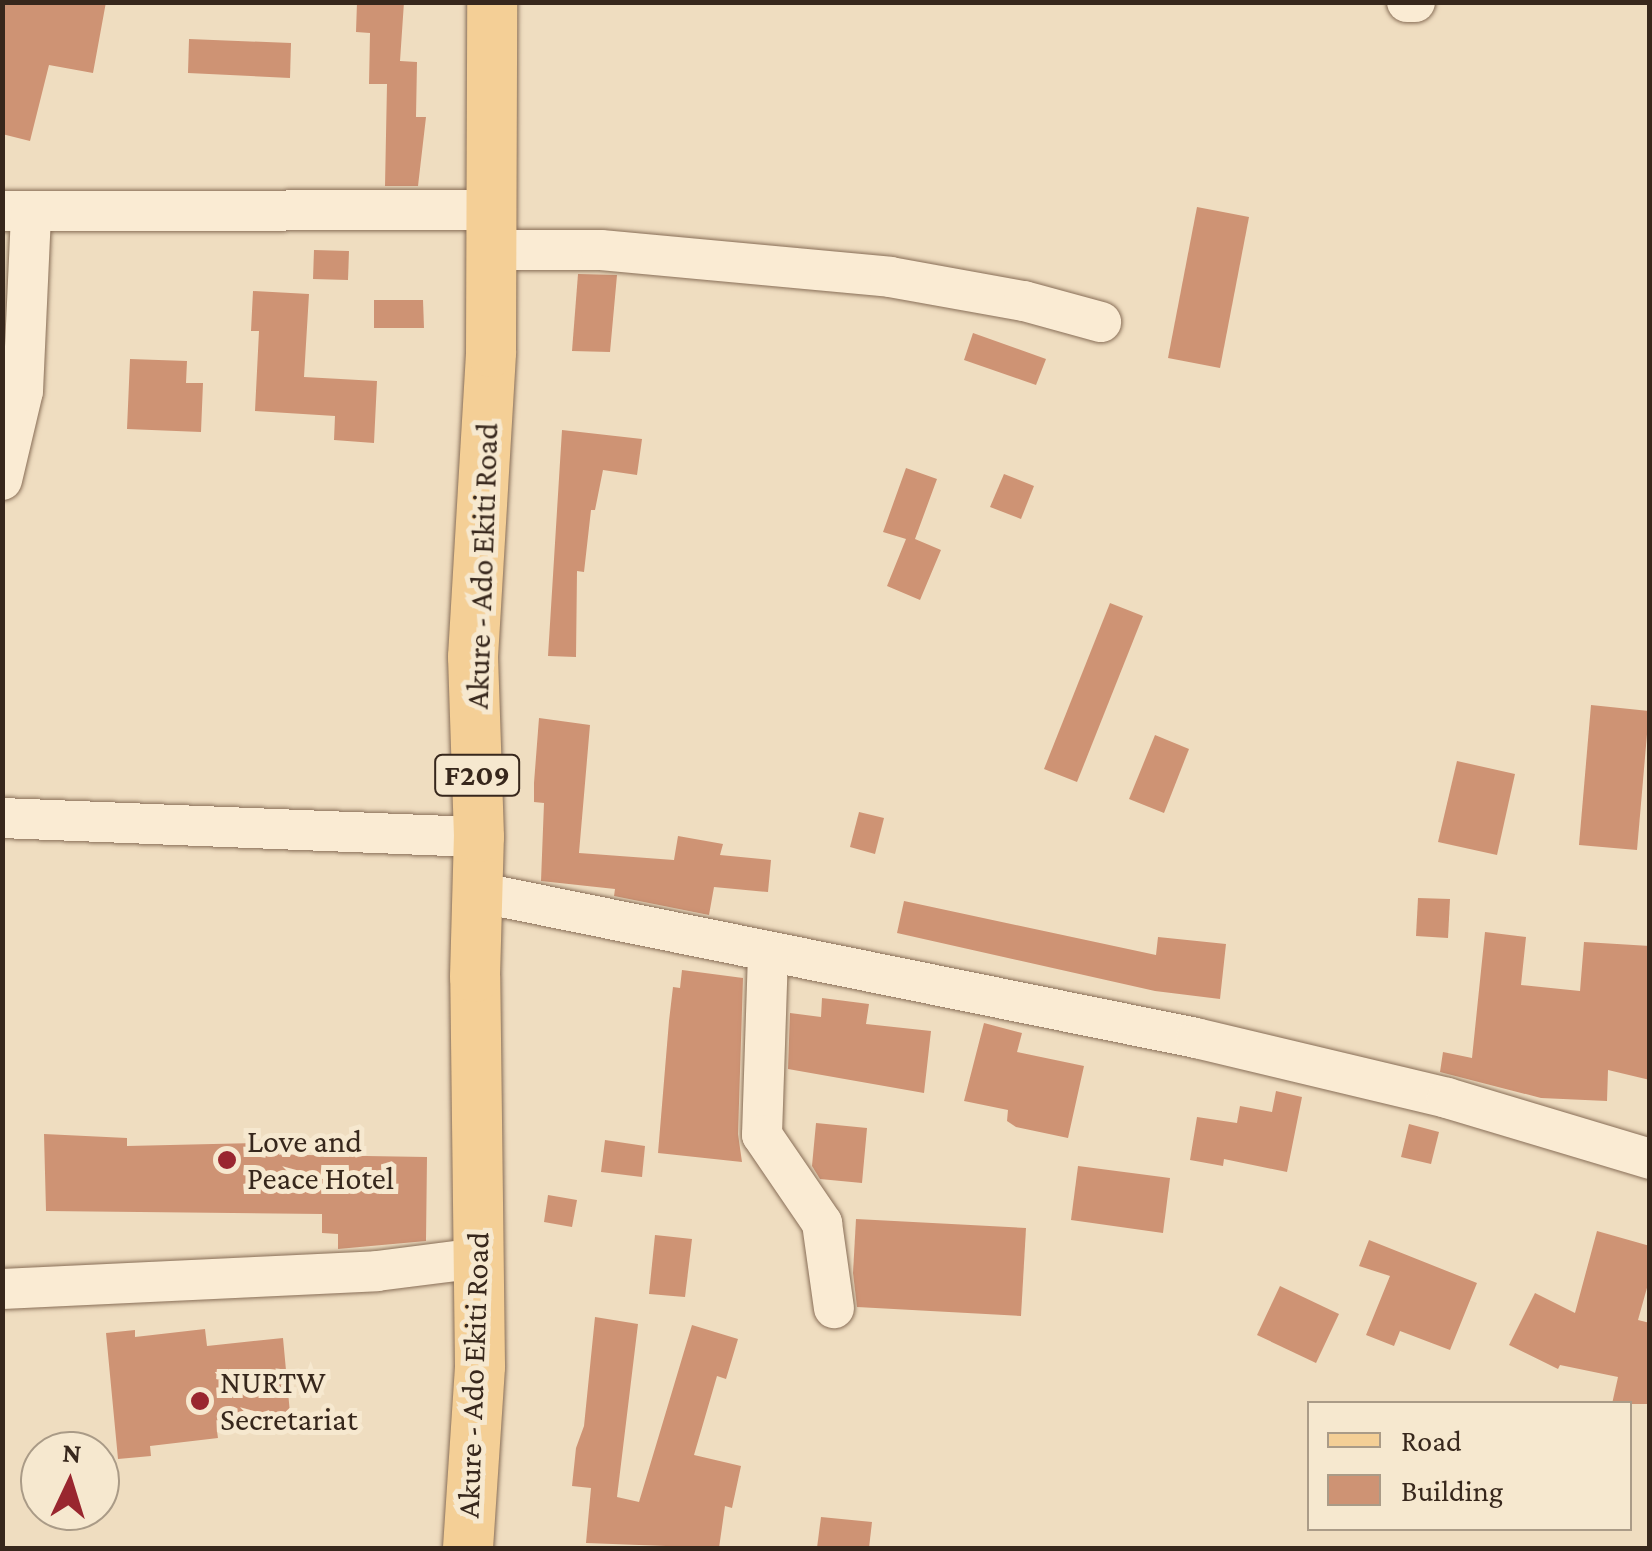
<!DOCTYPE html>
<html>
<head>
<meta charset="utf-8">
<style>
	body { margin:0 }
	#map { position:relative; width:1652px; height:1551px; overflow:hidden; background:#efddc0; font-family:"Crimson Pro",serif }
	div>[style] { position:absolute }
	.building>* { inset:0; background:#ce9374 }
	.roads { filter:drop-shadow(0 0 2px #886e57) drop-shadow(0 0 2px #886e57) }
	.minor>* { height:40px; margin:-20px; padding:0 20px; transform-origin:20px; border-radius:20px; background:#faebd3 }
	.major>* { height:50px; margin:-25px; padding:0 25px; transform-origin:25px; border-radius:25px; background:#f4cf96 }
	.dots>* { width:28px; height:28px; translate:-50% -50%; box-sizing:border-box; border:5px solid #f6e8cf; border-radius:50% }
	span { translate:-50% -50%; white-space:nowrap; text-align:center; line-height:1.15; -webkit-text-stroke:10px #f6e8cf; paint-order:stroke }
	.shield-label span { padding:2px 8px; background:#f6e8cf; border:2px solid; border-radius:8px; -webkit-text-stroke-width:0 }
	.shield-label { font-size:30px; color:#37271c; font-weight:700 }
	.street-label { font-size:32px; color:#37271c }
	.poi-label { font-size:32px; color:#37271c }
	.left { translate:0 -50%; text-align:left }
	.frame { position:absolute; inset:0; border:5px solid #37271c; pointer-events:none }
	.legend { position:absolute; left:1307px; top:1401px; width:325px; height:130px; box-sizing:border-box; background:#f6e8cf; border:2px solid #aa9b87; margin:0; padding:12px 18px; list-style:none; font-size:30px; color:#37271c }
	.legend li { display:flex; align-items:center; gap:20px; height:50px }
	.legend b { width:50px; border:2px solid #aa9b87 }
	.north { position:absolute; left:20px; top:1431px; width:100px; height:100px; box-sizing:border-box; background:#f6e8cf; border:2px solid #aa9b87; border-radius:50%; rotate:4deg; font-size:28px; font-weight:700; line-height:40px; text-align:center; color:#37271c }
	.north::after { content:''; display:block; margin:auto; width:35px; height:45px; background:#99262f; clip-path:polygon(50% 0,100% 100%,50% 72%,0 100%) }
</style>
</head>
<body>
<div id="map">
	<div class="building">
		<i style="clip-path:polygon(2px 2px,106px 2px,93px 73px,49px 65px,30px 141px,2px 134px)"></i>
		<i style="clip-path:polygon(357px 2px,404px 2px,400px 61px,417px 62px,416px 117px,426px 117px,418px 186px,385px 186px,387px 84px,369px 84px,370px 33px,356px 32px)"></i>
		<i style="clip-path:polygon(189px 39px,291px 43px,290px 78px,188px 73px)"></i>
		<i style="clip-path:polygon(1197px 207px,1249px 217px,1220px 368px,1168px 358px)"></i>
		<i style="clip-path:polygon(314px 250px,349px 251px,348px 280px,313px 279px)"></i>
		<i style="clip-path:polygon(578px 274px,617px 275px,610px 352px,572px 351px)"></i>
		<i style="clip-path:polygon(253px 291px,309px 294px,304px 377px,377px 381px,374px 443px,334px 440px,335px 416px,255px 411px,259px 331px,251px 331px)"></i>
		<i style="clip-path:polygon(374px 300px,423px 300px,424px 328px,374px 328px)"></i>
		<i style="clip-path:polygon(973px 333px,1046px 359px,1036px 385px,964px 360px)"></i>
		<i style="clip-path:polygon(130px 359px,187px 361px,186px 383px,203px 383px,201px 432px,127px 429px)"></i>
		<i style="clip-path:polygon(562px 430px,642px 439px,637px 475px,603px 470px,595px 510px,591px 510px,584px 572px,577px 571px,576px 657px,548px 656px)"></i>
		<i style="clip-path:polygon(906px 468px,937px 479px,915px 539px,941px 550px,920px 600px,887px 586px,906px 539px,883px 532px)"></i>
		<i style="clip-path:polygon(1004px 474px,1034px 486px,1021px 519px,990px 507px)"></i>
		<i style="clip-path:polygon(1110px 603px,1143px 616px,1077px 782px,1044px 769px)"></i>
		<i style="clip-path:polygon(1591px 705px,1649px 711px,1637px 850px,1579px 845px)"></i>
		<i style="clip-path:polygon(539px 718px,590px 725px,579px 853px,674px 860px,678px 836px,723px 844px,720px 855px,771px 860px,768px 892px,714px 887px,709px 915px,614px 896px,615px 889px,541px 881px,544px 803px,534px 802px,534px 783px)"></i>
		<i style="clip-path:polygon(1155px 735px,1189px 749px,1164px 813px,1129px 799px)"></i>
		<i style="clip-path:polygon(1457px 761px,1515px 774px,1497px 855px,1438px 842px)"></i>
		<i style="clip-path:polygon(859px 812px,884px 818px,875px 854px,850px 847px)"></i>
		<i style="clip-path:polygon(1418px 898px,1450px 899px,1448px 938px,1416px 936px)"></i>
		<i style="clip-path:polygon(904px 901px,1156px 955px,1158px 937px,1226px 944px,1220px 999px,1155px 991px,897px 933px)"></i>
		<i style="clip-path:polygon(1485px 932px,1526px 937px,1521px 985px,1580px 991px,1584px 942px,1650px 946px,1650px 1080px,1608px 1070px,1607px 1101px,1541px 1098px,1440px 1072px,1443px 1052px,1472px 1058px)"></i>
		<i style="clip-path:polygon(682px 970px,743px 978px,738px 1134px,742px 1162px,658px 1153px,669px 1021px,673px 987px,680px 988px)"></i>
		<i style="clip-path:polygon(822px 998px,869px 1004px,866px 1024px,931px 1031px,924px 1093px,788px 1069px,790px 1013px,821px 1017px)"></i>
		<i style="clip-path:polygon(984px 1023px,1022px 1033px,1017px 1052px,1084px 1066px,1068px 1138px,1016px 1127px,1007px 1121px,1008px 1110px,964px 1101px)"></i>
		<i style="clip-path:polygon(1276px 1091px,1302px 1097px,1287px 1172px,1224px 1159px,1223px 1166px,1190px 1160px,1197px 1117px,1237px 1123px,1240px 1106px,1272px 1112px)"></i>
		<i style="clip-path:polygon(816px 1123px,867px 1128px,862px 1183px,820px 1179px,812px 1166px)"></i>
		<i style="clip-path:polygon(1409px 1124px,1439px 1132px,1431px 1164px,1401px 1157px)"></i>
		<i style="clip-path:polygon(44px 1134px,127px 1138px,127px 1146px,306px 1142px,305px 1155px,427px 1157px,426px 1241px,338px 1249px,338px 1234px,322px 1233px,322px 1214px,46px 1211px)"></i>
		<i style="clip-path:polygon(605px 1140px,645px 1146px,642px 1177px,601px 1172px)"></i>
		<i style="clip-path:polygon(1078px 1166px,1170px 1178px,1163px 1233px,1071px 1220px)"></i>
		<i style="clip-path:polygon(548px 1195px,577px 1200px,572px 1227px,544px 1222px)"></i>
		<i style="clip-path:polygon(856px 1219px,1026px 1228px,1021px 1316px,857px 1307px,853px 1273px)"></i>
		<i style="clip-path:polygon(1597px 1231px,1650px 1246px,1650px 1277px,1638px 1320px,1650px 1323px,1650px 1404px,1612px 1404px,1618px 1377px,1560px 1365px,1558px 1369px,1509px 1345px,1535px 1293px,1575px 1313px)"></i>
		<i style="clip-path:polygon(655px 1235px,692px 1239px,685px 1297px,649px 1294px)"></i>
		<i style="clip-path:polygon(1369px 1240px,1477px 1283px,1450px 1350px,1400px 1331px,1394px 1346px,1366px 1335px,1390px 1276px,1359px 1266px)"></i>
		<i style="clip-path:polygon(1280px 1286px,1339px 1314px,1316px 1363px,1257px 1335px)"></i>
		<i style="clip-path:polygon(595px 1317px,638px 1324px,617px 1497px,639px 1502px,692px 1325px,738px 1339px,726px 1379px,717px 1376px,694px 1455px,741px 1466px,732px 1508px,725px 1506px,719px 1548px,586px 1543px,591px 1488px,572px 1486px,576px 1448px,584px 1426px)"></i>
		<i style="clip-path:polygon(205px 1329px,207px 1346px,283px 1338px,291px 1424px,217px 1431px,218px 1438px,150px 1446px,151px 1456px,118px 1459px,106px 1333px,135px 1330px,135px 1337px)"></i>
		<i style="clip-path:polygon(821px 1517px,872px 1522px,869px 1548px,817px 1548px)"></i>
	</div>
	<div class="roads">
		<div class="minor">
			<i style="left:1407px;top:2px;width:8px"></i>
			<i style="left:2px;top:211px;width:491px;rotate:-0.1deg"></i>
			<i style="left:493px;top:250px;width:108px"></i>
			<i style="left:601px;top:250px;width:290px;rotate:5.3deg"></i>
			<i style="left:890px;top:277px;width:136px;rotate:10.2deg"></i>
			<i style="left:1024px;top:301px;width:80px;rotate:15.3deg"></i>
			<i style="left:2px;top:480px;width:91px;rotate:-76.7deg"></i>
			<i style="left:23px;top:391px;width:178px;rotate:-87.4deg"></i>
			<i style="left:2px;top:818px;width:477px;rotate:2.3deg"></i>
			<i style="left:477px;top:892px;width:734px;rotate:11.48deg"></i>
			<i style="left:1196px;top:1038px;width:258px;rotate:13.4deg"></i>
			<i style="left:1447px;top:1098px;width:212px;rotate:16.7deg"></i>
			<i style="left:768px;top:954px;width:181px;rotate:91.9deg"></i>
			<i style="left:762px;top:1135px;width:107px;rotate:55.7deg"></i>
			<i style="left:822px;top:1223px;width:86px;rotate:82deg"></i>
			<i style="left:2px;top:1289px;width:375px;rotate:-2.7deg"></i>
			<i style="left:377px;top:1271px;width:102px;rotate:-7.3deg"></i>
		</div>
		<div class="major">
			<i style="left:468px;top:1548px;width:182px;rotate:-86.2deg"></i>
			<i style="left:480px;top:1366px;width:389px;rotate:-90.7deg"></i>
			<i style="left:475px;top:977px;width:140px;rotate:-88.4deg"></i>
			<i style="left:479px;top:837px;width:180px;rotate:-91.9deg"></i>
			<i style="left:473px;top:657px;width:306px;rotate:-86.6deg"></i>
			<i style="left:491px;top:352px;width:350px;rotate:-89.8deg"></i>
		</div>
	</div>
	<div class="dots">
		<i style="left:227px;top:1160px;background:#99262f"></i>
		<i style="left:200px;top:1401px;background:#99262f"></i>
	</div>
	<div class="shield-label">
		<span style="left:477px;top:775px">F209</span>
	</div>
	<div class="street-label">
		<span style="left:482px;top:566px;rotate:-88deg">Akure - Ado Ekiti Road</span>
		<span style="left:473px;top:1375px;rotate:-88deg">Akure - Ado Ekiti Road</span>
	</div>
	<div class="poi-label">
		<span class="left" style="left:247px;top:1160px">Love and<br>Peace Hotel</span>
		<span class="left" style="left:220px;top:1401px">NURTW<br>Secretariat</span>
	</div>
	<div class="frame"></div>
	<ul class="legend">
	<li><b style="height:12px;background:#f4cf96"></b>Road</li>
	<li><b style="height:28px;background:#ce9374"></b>Building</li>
	</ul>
	<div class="north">N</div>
</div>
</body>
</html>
